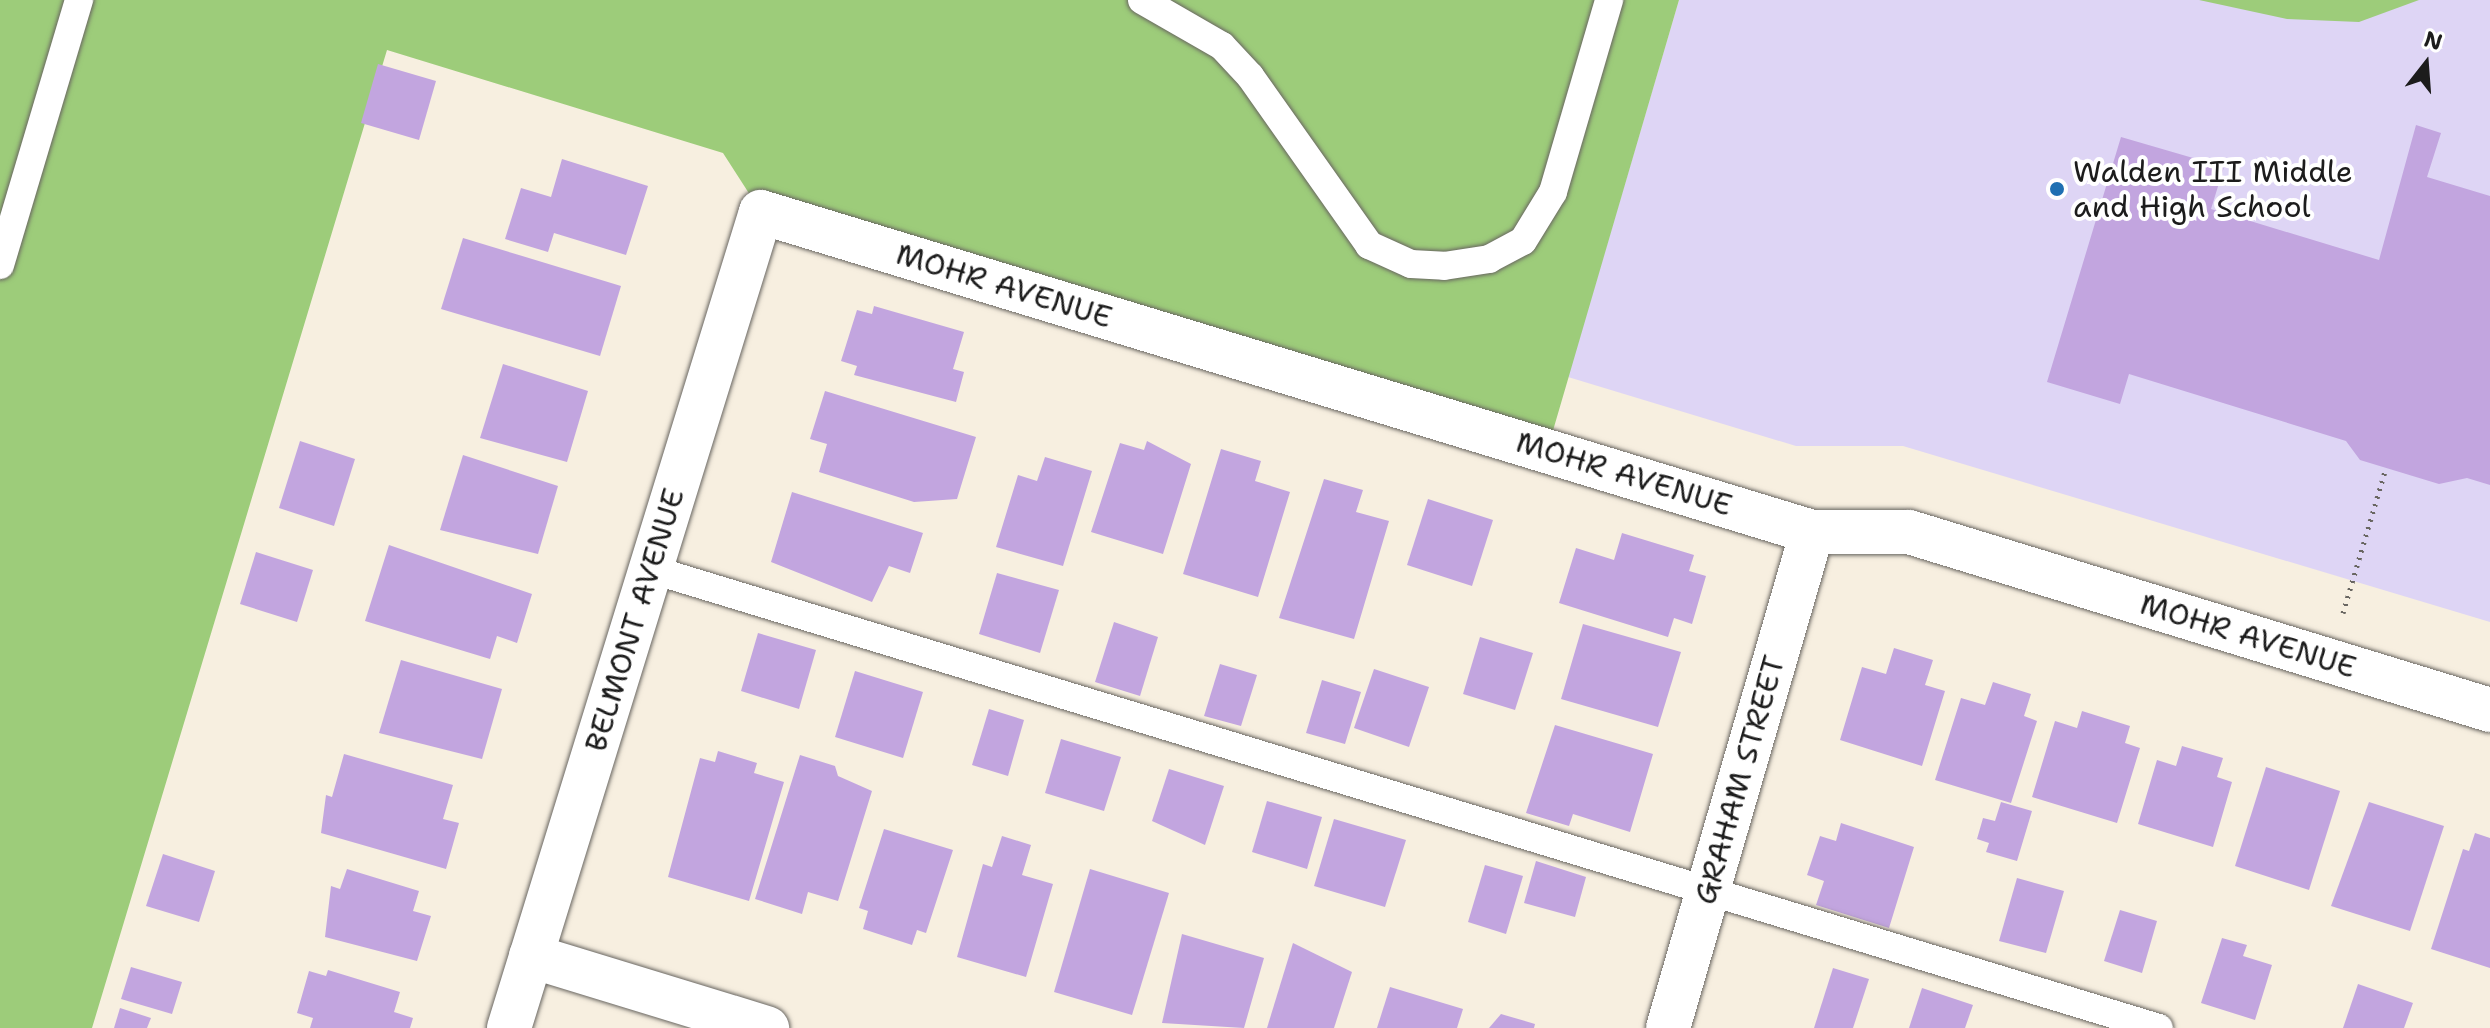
<!DOCTYPE html>
<html>
<head>
<meta charset="utf-8">
<style>
	body { margin:0 }
	#map { position:relative; width:2490px; height:1028px; overflow:hidden; background:#f7efe0; font-family:"Shantell Sans",sans-serif }
	div>[style] { position:absolute }
	.built>* { inset:0; background:#ded5f5 }
	.green>* { inset:0; background:#9dcc7a }
	.building>* { inset:0; background:#c2a5df }
	.path>* { height:5px; margin-top:-2.5px; transform-origin:0; background:repeating-linear-gradient(90deg,#696661 0 2px,transparent 0 8px) }
	.roads { filter:drop-shadow(0 0 2px #696661) drop-shadow(0 0 2px #696661) }
	.lane>* { height:28px; margin:-14px; padding:0 14px; transform-origin:14px; border-radius:14px; background:#fff }
	.street>* { height:44px; margin:-22px; padding:0 22px; transform-origin:22px; border-radius:22px; background:#fff }
	.dots>* { width:22px; height:22px; translate:-50% -50%; box-sizing:border-box; border:4px solid #fff; border-radius:50% }
	span { translate:-50% -50%; white-space:nowrap; text-align:center; line-height:1.15; -webkit-text-stroke:8px #fff; paint-order:stroke }
	.poi-label { font-size:30px; color:#1c1c1c }
	.left { translate:0 -50%; text-align:left }
	.street-label { font-size:30px; color:#1c1c1c }
	.north { position:absolute; left:2386px; top:24px; width:80px; height:80px; -webkit-text-stroke:6px #fff; paint-order:stroke; rotate:17deg; font-size:22px; font-weight:700; line-height:32px; text-align:center; color:#1c1c1c }
	.north::after { content:''; display:block; margin:auto; width:28px; height:36px; background:#1c1c1c; clip-path:polygon(50% 0,100% 100%,50% 72%,0 100%) }
</style>
</head>
<body>
<div id="map">
	<div class="built">
		<i style="clip-path:polygon(1679px 0,2490px 0,2490px 622px,1903px 446px,1796px 446px,1568px 377px)"></i>
	</div>
	<div class="green">
		<i style="clip-path:polygon(0 0,1679px 0,1547px 451px,761px 212px,723px 153px,387px 50px,92px 1028px,0 1028px)"></i>
		<i style="clip-path:polygon(2199px 0,2419px 0,2359px 22px,2287px 19px)"></i>
	</div>
	<div class="building">
		<i style="clip-path:polygon(378px 64px,436px 81px,419px 140px,361px 123px)"></i>
		<i style="clip-path:polygon(2416px 125px,2441px 133px,2427px 177px,2490px 196px,2490px 485px,2467px 478px,2439px 484px,2360px 460px,2346px 441px,2129px 374px,2120px 404px,2047px 382px,2121px 137px,2224px 167px,2211px 209px,2379px 260px)"></i>
		<i style="clip-path:polygon(562px 159px,648px 186px,626px 255px,554px 233px,548px 252px,505px 239px,521px 188px,551px 197px)"></i>
		<i style="clip-path:polygon(463px 238px,621px 286px,600px 356px,441px 309px)"></i>
		<i style="clip-path:polygon(874px 306px,964px 332px,953px 369px,964px 372px,956px 402px,854px 375px,857px 366px,841px 361px,857px 310px,872px 314px)"></i>
		<i style="clip-path:polygon(503px 364px,588px 391px,567px 462px,480px 438px)"></i>
		<i style="clip-path:polygon(825px 391px,976px 437px,957px 499px,914px 502px,819px 472px,827px 444px,810px 439px)"></i>
		<i style="clip-path:polygon(300px 441px,355px 459px,334px 526px,279px 508px)"></i>
		<i style="clip-path:polygon(1147px 441px,1191px 464px,1163px 554px,1091px 532px,1120px 443px,1144px 450px)"></i>
		<i style="clip-path:polygon(1221px 449px,1261px 461px,1255px 481px,1290px 492px,1258px 597px,1183px 574px)"></i>
		<i style="clip-path:polygon(463px 455px,558px 486px,538px 554px,440px 530px)"></i>
		<i style="clip-path:polygon(1045px 457px,1092px 471px,1063px 566px,996px 547px,1018px 475px,1037px 481px)"></i>
		<i style="clip-path:polygon(1324px 479px,1363px 490px,1356px 512px,1389px 521px,1354px 639px,1279px 618px)"></i>
		<i style="clip-path:polygon(792px 492px,923px 533px,910px 573px,889px 566px,872px 602px,771px 562px)"></i>
		<i style="clip-path:polygon(1428px 499px,1493px 520px,1472px 586px,1407px 565px)"></i>
		<i style="clip-path:polygon(1622px 533px,1694px 555px,1689px 571px,1706px 576px,1692px 624px,1674px 618px,1668px 637px,1559px 603px,1576px 548px,1614px 560px)"></i>
		<i style="clip-path:polygon(389px 545px,532px 594px,517px 643px,497px 636px,490px 659px,365px 621px)"></i>
		<i style="clip-path:polygon(256px 552px,313px 570px,297px 622px,240px 604px)"></i>
		<i style="clip-path:polygon(997px 573px,1059px 590px,1040px 653px,979px 634px)"></i>
		<i style="clip-path:polygon(1114px 622px,1158px 637px,1140px 696px,1095px 682px)"></i>
		<i style="clip-path:polygon(1583px 624px,1681px 652px,1658px 727px,1561px 699px)"></i>
		<i style="clip-path:polygon(758px 633px,816px 650px,799px 709px,741px 691px)"></i>
		<i style="clip-path:polygon(1480px 637px,1533px 653px,1515px 710px,1463px 694px)"></i>
		<i style="clip-path:polygon(1894px 648px,1933px 660px,1925px 685px,1945px 691px,1922px 766px,1840px 740px,1862px 667px,1886px 674px)"></i>
		<i style="clip-path:polygon(401px 660px,502px 689px,482px 759px,379px 733px)"></i>
		<i style="clip-path:polygon(1220px 664px,1257px 675px,1241px 726px,1204px 716px)"></i>
		<i style="clip-path:polygon(1374px 669px,1429px 687px,1409px 747px,1354px 728px)"></i>
		<i style="clip-path:polygon(855px 671px,923px 692px,903px 758px,835px 737px)"></i>
		<i style="clip-path:polygon(1322px 680px,1361px 692px,1345px 744px,1306px 733px)"></i>
		<i style="clip-path:polygon(1993px 682px,2031px 694px,2024px 716px,2037px 721px,2011px 803px,1935px 780px,1961px 698px,1985px 705px)"></i>
		<i style="clip-path:polygon(989px 709px,1024px 720px,1008px 776px,972px 765px)"></i>
		<i style="clip-path:polygon(2082px 711px,2130px 726px,2125px 743px,2140px 748px,2117px 823px,2032px 797px,2055px 721px,2077px 728px)"></i>
		<i style="clip-path:polygon(1555px 725px,1653px 754px,1630px 832px,1573px 814px,1569px 826px,1526px 813px)"></i>
		<i style="clip-path:polygon(1061px 739px,1121px 757px,1104px 811px,1045px 793px)"></i>
		<i style="clip-path:polygon(2182px 746px,2223px 758px,2217px 777px,2232px 782px,2213px 847px,2138px 824px,2157px 760px,2176px 766px)"></i>
		<i style="clip-path:polygon(718px 751px,757px 763px,754px 773px,784px 782px,749px 901px,668px 877px,700px 758px,715px 762px)"></i>
		<i style="clip-path:polygon(344px 754px,453px 785px,443px 819px,459px 823px,446px 869px,321px 833px,326px 795px,332px 797px)"></i>
		<i style="clip-path:polygon(800px 755px,835px 766px,838px 776px,872px 791px,838px 901px,808px 892px,802px 914px,755px 899px)"></i>
		<i style="clip-path:polygon(2266px 767px,2340px 791px,2309px 890px,2235px 866px)"></i>
		<i style="clip-path:polygon(1169px 769px,1224px 786px,1205px 845px,1152px 821px)"></i>
		<i style="clip-path:polygon(1267px 801px,1322px 817px,1307px 869px,1252px 852px)"></i>
		<i style="clip-path:polygon(2001px 802px,2032px 811px,2017px 861px,1986px 852px,1989px 843px,1977px 839px,1983px 818px,1995px 821px)"></i>
		<i style="clip-path:polygon(2369px 802px,2444px 826px,2410px 931px,2331px 906px)"></i>
		<i style="clip-path:polygon(1334px 819px,1406px 840px,1385px 907px,1314px 886px)"></i>
		<i style="clip-path:polygon(1841px 823px,1914px 847px,1889px 928px,1816px 905px,1824px 881px,1807px 875px,1820px 836px,1836px 841px)"></i>
		<i style="clip-path:polygon(884px 829px,953px 850px,926px 933px,917px 930px,912px 945px,863px 929px,868px 911px,859px 908px)"></i>
		<i style="clip-path:polygon(2475px 833px,2490px 838px,2490px 968px,2431px 949px,2463px 849px,2469px 851px)"></i>
		<i style="clip-path:polygon(1002px 836px,1031px 845px,1022px 875px,1053px 884px,1026px 977px,957px 957px,983px 864px,992px 867px)"></i>
		<i style="clip-path:polygon(163px 854px,215px 871px,199px 922px,146px 906px)"></i>
		<i style="clip-path:polygon(1536px 861px,1586px 877px,1575px 917px,1524px 903px)"></i>
		<i style="clip-path:polygon(1485px 865px,1523px 876px,1506px 934px,1468px 922px)"></i>
		<i style="clip-path:polygon(347px 869px,419px 891px,413px 911px,431px 916px,417px 961px,325px 937px,331px 886px,340px 889px)"></i>
		<i style="clip-path:polygon(1090px 869px,1169px 893px,1132px 1015px,1054px 992px)"></i>
		<i style="clip-path:polygon(2017px 878px,2064px 891px,2046px 953px,1999px 941px)"></i>
		<i style="clip-path:polygon(2120px 910px,2157px 921px,2142px 973px,2104px 961px)"></i>
		<i style="clip-path:polygon(1182px 934px,1264px 958px,1244px 1028px,1162px 1023px)"></i>
		<i style="clip-path:polygon(2222px 938px,2247px 945px,2243px 956px,2272px 965px,2255px 1020px,2201px 1003px)"></i>
		<i style="clip-path:polygon(1293px 943px,1352px 972px,1334px 1028px,1267px 1028px)"></i>
		<i style="clip-path:polygon(131px 967px,182px 982px,172px 1014px,121px 999px)"></i>
		<i style="clip-path:polygon(1833px 968px,1869px 979px,1853px 1028px,1814px 1028px)"></i>
		<i style="clip-path:polygon(328px 970px,400px 992px,394px 1012px,413px 1018px,410px 1028px,310px 1028px,313px 1018px,297px 1013px,309px 971px,326px 976px)"></i>
		<i style="clip-path:polygon(2358px 984px,2413px 1003px,2404px 1028px,2343px 1028px)"></i>
		<i style="clip-path:polygon(1390px 987px,1463px 1009px,1457px 1028px,1377px 1028px)"></i>
		<i style="clip-path:polygon(1922px 988px,1973px 1005px,1965px 1028px,1909px 1028px)"></i>
		<i style="clip-path:polygon(120px 1008px,151px 1018px,147px 1028px,114px 1028px)"></i>
		<i style="clip-path:polygon(1501px 1014px,1535px 1024px,1534px 1028px,1489px 1028px)"></i>
	</div>
	<div class="path">
		<i style="left:2343px;top:613px;width:151px;rotate:-73.5deg"></i>
	</div>
	<div class="roads">
		<div class="lane">
			<i style="left:1142px;top:0;width:92px;rotate:29.9deg"></i>
			<i style="left:1222px;top:46px;width:41px;rotate:47deg"></i>
			<i style="left:1250px;top:76px;width:207px;rotate:54.8deg"></i>
			<i style="left:1369px;top:245px;width:46px;rotate:24.3deg"></i>
			<i style="left:1411px;top:264px;width:33px;rotate:3deg"></i>
			<i style="left:1444px;top:266px;width:46px;rotate:-8.8deg"></i>
			<i style="left:1489px;top:259px;width:38px;rotate:-28deg"></i>
			<i style="left:1523px;top:241px;width:57px;rotate:-58.5deg"></i>
			<i style="left:1553px;top:192px;width:200px;rotate:-73.7deg"></i>
			<i style="left:0;top:265px;width:277px;rotate:-73.4deg"></i>
			<i style="left:650px;top:569px;width:1577px;rotate:16.92deg"></i>
		</div>
		<div class="street">
			<i style="left:531px;top:956px;width:247px;rotate:17deg"></i>
			<i style="left:509px;top:1028px;width:854px;rotate:-72.84deg"></i>
			<i style="left:761px;top:212px;width:1099px;rotate:16.93deg"></i>
			<i style="left:1812px;top:532px;width:97px"></i>
			<i style="left:1909px;top:532px;width:608px;rotate:17.03deg"></i>
			<i style="left:1668px;top:1028px;width:516px;rotate:-73.81deg"></i>
		</div>
	</div>
	<div class="dots">
		<i style="left:2057px;top:189px;background:#1f6fb2"></i>
	</div>
	<div class="poi-label">
		<span class="left" style="left:2073px;top:189px">Walden III Middle<br>and High School</span>
	</div>
	<div class="street-label">
		<span style="left:1004px;top:286px;rotate:17deg">MOHR AVENUE</span>
		<span style="left:1624px;top:474px;rotate:17deg">MOHR AVENUE</span>
		<span style="left:635px;top:620px;rotate:-73deg">BELMONT AVENUE</span>
		<span style="left:2248px;top:636px;rotate:17deg">MOHR AVENUE</span>
		<span style="left:1740px;top:780px;rotate:-74deg">GRAHAM STREET</span>
	</div>
	<div class="north">N</div>
</div>
</body>
</html>
